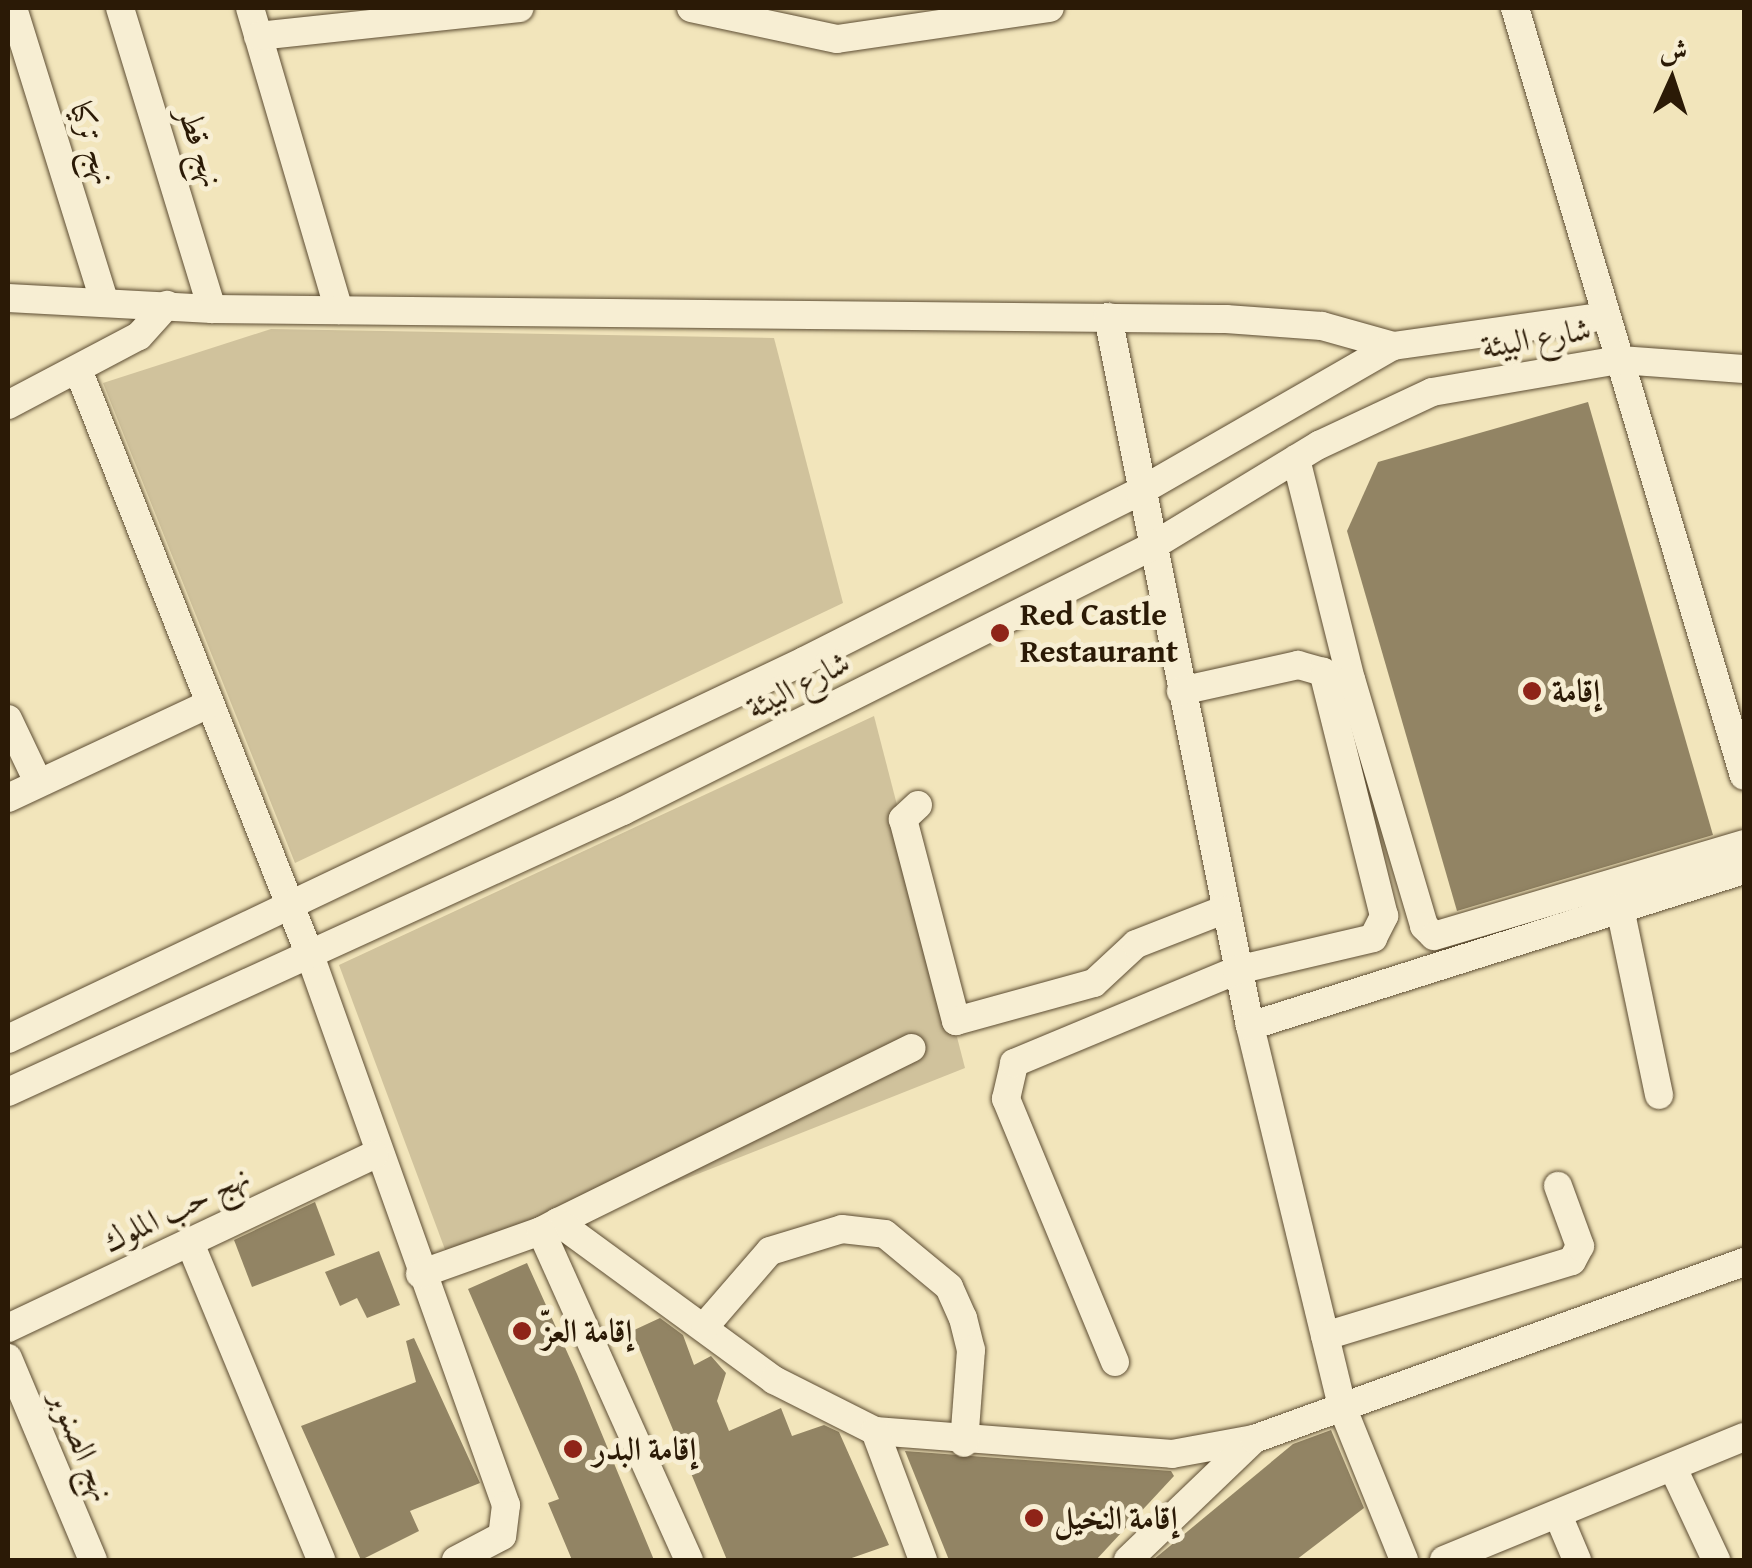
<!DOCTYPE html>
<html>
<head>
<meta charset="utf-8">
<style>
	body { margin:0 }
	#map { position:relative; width:1752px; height:1568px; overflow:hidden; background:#f2e5bb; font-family:"Gentium Book Plus",Amiri,serif }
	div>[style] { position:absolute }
	.green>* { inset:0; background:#d0c29c }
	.building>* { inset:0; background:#928464 }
	.roads { filter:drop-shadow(0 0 2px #5d4d33) drop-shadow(0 0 2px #5d4d33) }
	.minor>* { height:28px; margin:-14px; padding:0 14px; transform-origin:14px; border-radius:14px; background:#f7eed3 }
	.dots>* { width:28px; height:28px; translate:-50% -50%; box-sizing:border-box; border:5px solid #f7eed3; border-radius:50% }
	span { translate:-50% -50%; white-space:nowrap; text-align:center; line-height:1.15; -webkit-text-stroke:10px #f7eed3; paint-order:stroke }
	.street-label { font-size:32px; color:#2b1a06 }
	.poi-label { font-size:32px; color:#2b1a06; font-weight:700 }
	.left { translate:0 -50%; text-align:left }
	.frame { position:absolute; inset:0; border:10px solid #2b1a06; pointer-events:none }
	.north { position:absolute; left:1622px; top:30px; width:100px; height:100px; -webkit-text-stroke:8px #f7eed3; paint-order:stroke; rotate:3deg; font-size:28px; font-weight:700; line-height:40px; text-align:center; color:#2b1a06 }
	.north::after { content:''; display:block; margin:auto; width:35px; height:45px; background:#2b1a06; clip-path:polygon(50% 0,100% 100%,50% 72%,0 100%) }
</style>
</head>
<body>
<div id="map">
	<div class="green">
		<i style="clip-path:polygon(271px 329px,774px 338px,843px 603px,295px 863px,103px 383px)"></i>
		<i style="clip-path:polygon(874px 716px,965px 1068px,453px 1271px,339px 965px)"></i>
	</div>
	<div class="building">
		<i style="clip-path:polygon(1588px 402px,1713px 835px,1457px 911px,1347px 531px,1378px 462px)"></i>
		<i style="clip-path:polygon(315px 1202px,335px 1255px,252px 1287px,234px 1240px)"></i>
		<i style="clip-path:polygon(379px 1251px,400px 1305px,367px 1318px,357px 1298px,340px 1306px,325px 1272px)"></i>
		<i style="clip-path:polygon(527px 1263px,577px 1374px,654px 1560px,572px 1560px,548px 1503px,559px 1499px,468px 1289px)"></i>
		<i style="clip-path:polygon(660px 1318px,683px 1335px,694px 1365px,711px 1356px,726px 1373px,717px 1401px,729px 1431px,781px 1408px,792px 1436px,824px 1425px,839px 1432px,889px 1545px,846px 1560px,727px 1560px,632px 1331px)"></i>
		<i style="clip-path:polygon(414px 1338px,480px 1483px,410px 1511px,419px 1531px,361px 1560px,301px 1426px,416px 1382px,406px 1341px)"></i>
		<i style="clip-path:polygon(1331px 1430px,1364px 1508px,1296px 1560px,1153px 1560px,1293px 1444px)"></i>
		<i style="clip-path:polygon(905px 1451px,1171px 1471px,1174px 1476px,1096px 1560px,949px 1560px)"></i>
	</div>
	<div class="roads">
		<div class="minor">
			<i style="left:13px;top:8px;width:306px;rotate:72.7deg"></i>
			<i style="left:120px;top:8px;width:315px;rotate:73deg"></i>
			<i style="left:250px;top:8px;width:315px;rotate:73.6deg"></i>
			<i style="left:691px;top:8px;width:149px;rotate:12deg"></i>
			<i style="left:837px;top:39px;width:215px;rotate:-8.3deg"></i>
			<i style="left:1515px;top:8px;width:801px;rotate:73.4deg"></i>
			<i style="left:258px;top:36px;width:263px;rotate:-6.1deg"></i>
			<i style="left:8px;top:298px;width:204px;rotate:3.1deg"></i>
			<i style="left:212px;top:309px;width:1014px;rotate:0.57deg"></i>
			<i style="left:1226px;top:319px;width:96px;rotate:4.2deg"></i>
			<i style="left:1322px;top:326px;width:74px;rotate:15.7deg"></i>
			<i style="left:1108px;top:317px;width:723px;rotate:78.67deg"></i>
			<i style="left:1250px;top:1026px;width:394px;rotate:76.4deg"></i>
			<i style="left:1343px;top:1409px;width:163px;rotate:68deg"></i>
			<i style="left:79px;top:372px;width:630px;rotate:68.4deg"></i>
			<i style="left:311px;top:958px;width:581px;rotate:70.38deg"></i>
			<i style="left:506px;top:1505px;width:31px;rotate:97deg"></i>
			<i style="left:502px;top:1536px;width:52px;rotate:152.4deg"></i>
			<i style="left:8px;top:405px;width:148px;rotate:-27.8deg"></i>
			<i style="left:139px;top:336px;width:42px;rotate:-47.9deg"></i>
			<i style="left:1296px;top:459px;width:227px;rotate:76deg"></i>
			<i style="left:1351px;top:679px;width:258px;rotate:73.5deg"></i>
			<i style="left:1424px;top:926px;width:14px;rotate:45deg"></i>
			<i style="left:1434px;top:936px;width:323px;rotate:-16.5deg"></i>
			<i style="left:8px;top:719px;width:70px;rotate:64.5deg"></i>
			<i style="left:8px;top:798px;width:222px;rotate:-25.1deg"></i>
			<i style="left:918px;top:805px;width:21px;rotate:137deg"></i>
			<i style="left:903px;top:819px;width:209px;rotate:75.3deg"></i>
			<i style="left:956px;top:1021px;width:143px;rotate:-15.4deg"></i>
			<i style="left:1094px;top:983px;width:57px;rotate:-42.9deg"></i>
			<i style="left:1136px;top:944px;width:93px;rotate:-21.3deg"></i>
			<i style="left:1620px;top:908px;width:191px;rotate:78.2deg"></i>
			<i style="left:1250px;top:1026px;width:518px;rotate:-17.53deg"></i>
			<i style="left:8px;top:1039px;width:881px;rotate:-25.4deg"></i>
			<i style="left:804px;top:661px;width:375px;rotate:-26.8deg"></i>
			<i style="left:1139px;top:492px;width:293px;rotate:-29.9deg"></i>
			<i style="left:1393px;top:346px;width:215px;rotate:-8deg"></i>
			<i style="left:8px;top:1092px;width:676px;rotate:-24.56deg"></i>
			<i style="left:623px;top:811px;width:590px;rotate:-26.57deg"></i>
			<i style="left:1151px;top:547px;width:197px;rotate:-31.3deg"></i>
			<i style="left:1319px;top:445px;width:125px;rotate:-25.1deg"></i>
			<i style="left:1432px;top:392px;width:191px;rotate:-9.7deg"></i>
			<i style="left:1620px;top:360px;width:124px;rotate:4.2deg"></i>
			<i style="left:558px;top:1222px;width:394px;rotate:-26.2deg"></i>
			<i style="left:541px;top:1231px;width:19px;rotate:-28deg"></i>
			<i style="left:558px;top:1222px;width:268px;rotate:36.2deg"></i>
			<i style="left:774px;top:1380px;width:113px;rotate:26.8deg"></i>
			<i style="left:875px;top:1431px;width:298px;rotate:4.4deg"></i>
			<i style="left:1172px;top:1454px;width:83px;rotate:-10.4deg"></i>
			<i style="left:190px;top:1243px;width:343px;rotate:67.5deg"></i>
			<i style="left:420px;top:1274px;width:128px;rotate:-19.6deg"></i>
			<i style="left:541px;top:1231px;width:361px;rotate:65.8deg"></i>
			<i style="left:705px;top:1326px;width:99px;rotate:-49.1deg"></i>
			<i style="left:770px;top:1251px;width:75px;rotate:-17deg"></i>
			<i style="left:842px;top:1229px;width:43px;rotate:6.6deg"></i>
			<i style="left:885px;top:1234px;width:83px;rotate:39.6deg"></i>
			<i style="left:949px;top:1287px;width:34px;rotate:66deg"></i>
			<i style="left:963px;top:1318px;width:33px;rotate:76deg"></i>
			<i style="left:971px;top:1350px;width:93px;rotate:94.3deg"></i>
			<i style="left:8px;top:1328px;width:405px;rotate:-25.3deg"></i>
			<i style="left:1325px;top:1336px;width:258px;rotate:-16.9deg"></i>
			<i style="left:1572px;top:1261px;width:17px;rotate:-62deg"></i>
			<i style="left:1580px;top:1246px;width:64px;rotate:-110.1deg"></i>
			<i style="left:8px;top:1358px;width:219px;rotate:67.2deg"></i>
			<i style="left:1115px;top:1362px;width:285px;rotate:-112.5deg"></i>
			<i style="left:1006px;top:1099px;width:37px;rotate:-77deg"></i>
			<i style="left:1014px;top:1063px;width:242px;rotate:-22.6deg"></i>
			<i style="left:1237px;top:970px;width:140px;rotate:-13.2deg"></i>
			<i style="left:1373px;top:938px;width:25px;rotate:-63deg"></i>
			<i style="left:1384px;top:916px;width:252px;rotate:-104deg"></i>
			<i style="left:1323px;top:672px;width:26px;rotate:-164deg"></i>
			<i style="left:1298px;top:665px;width:120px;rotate:167.5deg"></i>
			<i style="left:875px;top:1431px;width:138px;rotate:69.6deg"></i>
			<i style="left:1673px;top:1468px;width:102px;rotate:64.9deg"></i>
			<i style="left:1558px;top:1515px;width:49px;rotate:67.1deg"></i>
			<i style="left:1128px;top:1560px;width:175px;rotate:-43.8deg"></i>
			<i style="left:1254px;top:1439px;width:521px;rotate:-19.86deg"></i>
			<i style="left:1444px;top:1560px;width:324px;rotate:-22.3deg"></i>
		</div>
	</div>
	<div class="dots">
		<i style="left:1000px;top:633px;background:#8f2418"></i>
		<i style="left:1532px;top:691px;background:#8f2418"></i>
		<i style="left:522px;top:1331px;background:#8f2418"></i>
		<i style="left:573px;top:1449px;background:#8f2418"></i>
		<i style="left:1034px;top:1518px;background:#8f2418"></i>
	</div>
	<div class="street-label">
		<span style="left:93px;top:143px;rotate:72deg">نهج تركيا</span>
		<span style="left:201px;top:147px;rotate:72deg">نهج قطر</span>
		<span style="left:1536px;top:338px;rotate:-10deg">شارع البيئة</span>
		<span style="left:798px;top:685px;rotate:-27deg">شارع البيئة</span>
		<span style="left:176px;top:1209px;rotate:-26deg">نهج حب الملوك</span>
		<span style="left:82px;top:1446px;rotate:67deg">نهج الصنوبر</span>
	</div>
	<div class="poi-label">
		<span class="left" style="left:1020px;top:633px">Red Castle<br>Restaurant</span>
		<span class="left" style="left:1552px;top:691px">إقامة</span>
		<span class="left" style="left:542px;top:1331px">إقامة العزّ</span>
		<span class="left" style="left:593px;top:1449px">إقامة البدر</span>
		<span class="left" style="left:1054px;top:1518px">إقامة النخيل</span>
	</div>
	<div class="frame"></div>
	<div class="north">ش</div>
</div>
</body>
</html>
